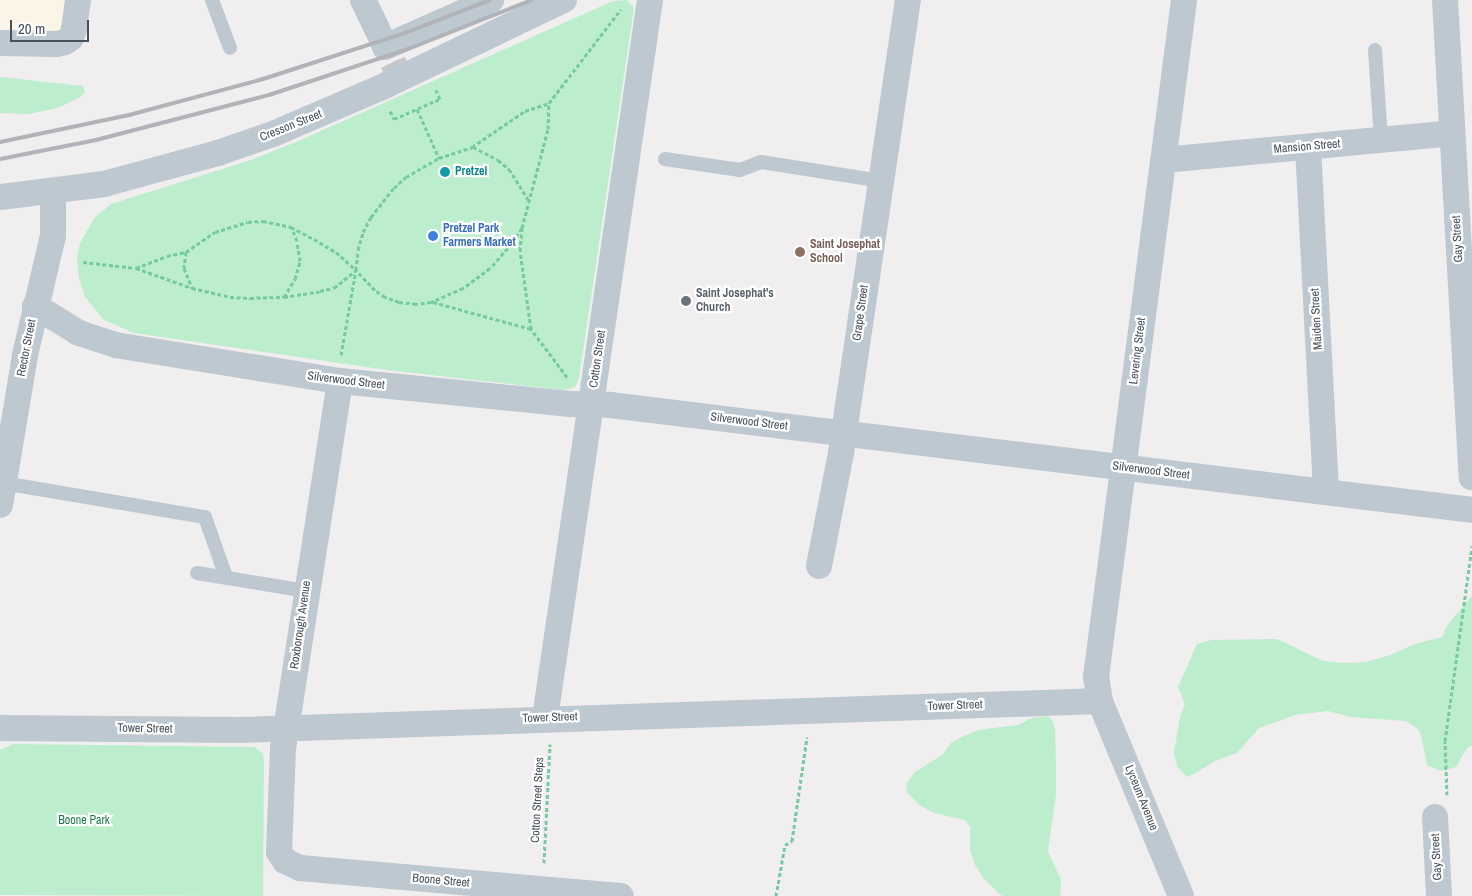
<!DOCTYPE html>
<html>
<head>
<meta charset="utf-8">
<style>
	body { margin:0 }
	#map { position:relative; width:1472px; height:896px; overflow:hidden; background:#f0eeee; font-family:"Archivo Narrow",sans-serif }
	div>[style] { position:absolute }
	.commercial>* { inset:0; background:#fbf5e7 }
	.green>* { inset:0; background:#bceece }
	.street-tunnel>* { height:26px; margin-top:-13px; transform-origin:0; background:repeating-linear-gradient(90deg,#c6c7c9 0 26px,transparent 0 39px) }
	.path>* { height:3px; margin-top:-1.5px; transform-origin:0; background:repeating-linear-gradient(90deg,#75cb9f 0 4px,transparent 0 6.5px) }
	.lane>* { height:14px; margin:-7px; padding:0 7px; transform-origin:7px; border-radius:7px; background:#bec8d0 }
	.street>* { height:26px; margin:-13px; padding:0 13px; transform-origin:13px; border-radius:13px; background:#bec8d0 }
	.rail>* { height:4px; margin:-2px; padding:0 2px; transform-origin:2px; border-radius:2px; background:#b0b3b8 }
	.dots>* { width:14px; height:14px; translate:-50% -50%; box-sizing:border-box; border:2px solid #fff; border-radius:50% }
	span { translate:-50% -50%; white-space:nowrap; text-align:center; line-height:1.15; -webkit-text-stroke:4.5px #fff; paint-order:stroke }
	.street-label { font-size:12px; color:#46515b }
	.culture-label { font-size:12px; color:#0d838f; font-weight:700 }
	.left { translate:0 -50%; text-align:left }
	.shop-label { font-size:12px; color:#366cbe; font-weight:700 }
	.education-label { font-size:12px; color:#785e54; font-weight:700 }
	.worship-label { font-size:12px; color:#5b616d; font-weight:700 }
	.park-label { font-size:12px; color:#187b48 }
	.scale { position:absolute; left:10px; top:20px; width:79px; height:22px; box-sizing:border-box; border:2px solid #46515b; border-top:0; padding-left:6px; font-size:15px; line-height:18px; white-space:nowrap; color:#46515b; -webkit-text-stroke:4px #fff; paint-order:stroke }
</style>
</head>
<body>
<div id="map">
	<div class="commercial">
		<i style="clip-path:polygon(0 0,72px 0,65px 36px,0 42px)"></i>
	</div>
	<div class="green">
		<i style="clip-path:polygon(627px 0,634px 8px,579px 378px,575px 387px,563px 390px,387px 370px,134px 333px,104px 320px,85px 297px,79px 278px,77px 258px,80px 243px,95px 217px,111px 204px,251px 160px,296px 142px,613px 1px)"></i>
		<i style="clip-path:polygon(0 77px,83px 86px,85px 92px,79px 98px,57px 108px,29px 114px,0 113px)"></i>
		<i style="clip-path:polygon(1472px 596px,1472px 745px,1467px 748px,1456px 767px,1441px 771px,1427px 765px,1421px 735px,1418px 729px,1406px 721px,1350px 717px,1328px 711px,1295px 715px,1259px 728px,1237px 753px,1215px 761px,1194px 774px,1187px 777px,1177px 766px,1174px 752px,1180px 717px,1185px 704px,1178px 687px,1197px 644px,1211px 640px,1277px 639px,1323px 661px,1344px 663px,1366px 662px,1390px 655px,1415px 644px,1442px 637px,1448px 624px)"></i>
		<i style="clip-path:polygon(1048px 716px,1053px 722px,1055px 730px,1056px 762px,1056px 794px,1048px 851px,1061px 880px,1060px 896px,1002px 896px,984px 879px,975px 865px,970px 850px,970px 827px,965px 820px,934px 813px,919px 805px,907px 792px,906px 784px,915px 772px,942px 755px,951px 743px,964px 736px,978px 730px,1018px 725px,1032px 718px)"></i>
		<i style="clip-path:polygon(13px 744px,255px 747px,263px 754px,264px 764px,263px 896px,0 895px,0 750px)"></i>
	</div>
	<div class="street-tunnel">
		<i style="left:376px;top:27px;width:47px;rotate:64.5deg"></i>
	</div>
	<div class="path">
		<i style="left:417px;top:109px;width:54px;rotate:65.8deg"></i>
		<i style="left:390px;top:111px;width:9px;rotate:63deg"></i>
		<i style="left:394px;top:119px;width:45px;rotate:-23.7deg"></i>
		<i style="left:435px;top:101px;width:5px;rotate:-22deg"></i>
		<i style="left:440px;top:99px;width:10px;rotate:-114deg"></i>
		<i style="left:473px;top:147px;width:28px;rotate:27deg"></i>
		<i style="left:498px;top:160px;width:14px;rotate:39deg"></i>
		<i style="left:509px;top:169px;width:36px;rotate:58deg"></i>
		<i style="left:522px;top:228px;width:18px;rotate:124deg"></i>
		<i style="left:512px;top:243px;width:33px;rotate:131deg"></i>
		<i style="left:490px;top:268px;width:34px;rotate:143deg"></i>
		<i style="left:463px;top:288px;width:35px;rotate:156deg"></i>
		<i style="left:431px;top:302px;width:15px;rotate:172deg"></i>
		<i style="left:416px;top:304px;width:17px;rotate:-173deg"></i>
		<i style="left:399px;top:302px;width:15px;rotate:-160deg"></i>
		<i style="left:385px;top:297px;width:12px;rotate:-145deg"></i>
		<i style="left:375px;top:290px;width:28px;rotate:-134deg"></i>
		<i style="left:356px;top:270px;width:20px;rotate:-84deg"></i>
		<i style="left:358px;top:250px;width:19px;rotate:-74deg"></i>
		<i style="left:363px;top:232px;width:17px;rotate:-62deg"></i>
		<i style="left:371px;top:217px;width:37px;rotate:-52deg"></i>
		<i style="left:394px;top:188px;width:16px;rotate:-43deg"></i>
		<i style="left:406px;top:177px;width:38px;rotate:-30deg"></i>
		<i style="left:439px;top:158px;width:35px;rotate:-18deg"></i>
		<i style="left:472px;top:147px;width:64px;rotate:-34.2deg"></i>
		<i style="left:525px;top:111px;width:25px;rotate:-18deg"></i>
		<i style="left:186px;top:252px;width:16px;rotate:97deg"></i>
		<i style="left:184px;top:268px;width:22px;rotate:68deg"></i>
		<i style="left:83px;top:262px;width:53px;rotate:6.5deg"></i>
		<i style="left:136px;top:268px;width:33px;rotate:-21deg"></i>
		<i style="left:167px;top:256px;width:19px;rotate:-12deg"></i>
		<i style="left:186px;top:252px;width:35px;rotate:-35deg"></i>
		<i style="left:215px;top:232px;width:34px;rotate:-17deg"></i>
		<i style="left:248px;top:222px;width:15px;rotate:-4deg"></i>
		<i style="left:263px;top:221px;width:29px;rotate:12deg"></i>
		<i style="left:291px;top:227px;width:26px;rotate:28deg"></i>
		<i style="left:314px;top:239px;width:26px;rotate:31deg"></i>
		<i style="left:336px;top:252px;width:27px;rotate:42deg"></i>
		<i style="left:136px;top:268px;width:59px;rotate:19.7deg"></i>
		<i style="left:192px;top:288px;width:39px;rotate:13deg"></i>
		<i style="left:230px;top:297px;width:20px;rotate:3deg"></i>
		<i style="left:250px;top:298px;width:34px;rotate:-2deg"></i>
		<i style="left:284px;top:297px;width:36px;rotate:-9deg"></i>
		<i style="left:320px;top:291px;width:14px;rotate:-12deg"></i>
		<i style="left:334px;top:288px;width:28px;rotate:-39deg"></i>
		<i style="left:284px;top:297px;width:21px;rotate:-59deg"></i>
		<i style="left:295px;top:279px;width:19px;rotate:-74deg"></i>
		<i style="left:300px;top:261px;width:20px;rotate:-99deg"></i>
		<i style="left:297px;top:241px;width:14px;rotate:-111deg"></i>
		<i style="left:433px;top:302px;width:102px;rotate:15.4deg"></i>
		<i style="left:341px;top:355px;width:86px;rotate:-80deg"></i>
		<i style="left:567px;top:377px;width:60px;rotate:-126.9deg"></i>
		<i style="left:531px;top:329px;width:79px;rotate:-98deg"></i>
		<i style="left:520px;top:251px;width:23px;rotate:-85deg"></i>
		<i style="left:522px;top:228px;width:102px;rotate:-75.3deg"></i>
		<i style="left:548px;top:129px;width:26px;rotate:-88deg"></i>
		<i style="left:549px;top:103px;width:118px;rotate:-52.5deg"></i>
		<i style="left:1447px;top:795px;width:54px;rotate:-92.1deg"></i>
		<i style="left:1445px;top:741px;width:197px;rotate:-82.1deg"></i>
		<i style="left:544px;top:863px;width:119px;rotate:-87.1deg"></i>
		<i style="left:776px;top:896px;width:52px;rotate:-80deg"></i>
		<i style="left:785px;top:845px;width:8px;rotate:-30deg"></i>
		<i style="left:792px;top:841px;width:105px;rotate:-81.8deg"></i>
	</div>
	<div class="lane">
		<i style="left:212px;top:0;width:51px;rotate:69.4deg"></i>
		<i style="left:1375px;top:50px;width:90px;rotate:86.2deg"></i>
		<i style="left:665px;top:159px;width:76px;rotate:8.3deg"></i>
		<i style="left:740px;top:170px;width:22px;rotate:-21deg"></i>
		<i style="left:761px;top:162px;width:121px;rotate:9deg"></i>
		<i style="left:3px;top:483px;width:205px;rotate:9.6deg"></i>
		<i style="left:205px;top:517px;width:64px;rotate:70.7deg"></i>
		<i style="left:197px;top:573px;width:110px;rotate:9.4deg"></i>
	</div>
	<div class="street">
		<i style="left:363px;top:0;width:30px;rotate:64deg"></i>
		<i style="left:1445px;top:0;width:478px;rotate:86.8deg"></i>
		<i style="left:0;top:43px;width:57px;rotate:1deg"></i>
		<i style="left:57px;top:44px;width:8px;rotate:-14deg"></i>
		<i style="left:65px;top:42px;width:7px;rotate:-34deg"></i>
		<i style="left:71px;top:38px;width:9px;rotate:-72deg"></i>
		<i style="left:74px;top:29px;width:29px;rotate:-82deg"></i>
		<i style="left:385px;top:47px;width:116px;rotate:-23.9deg"></i>
		<i style="left:1308px;top:147px;width:344px;rotate:87deg"></i>
		<i style="left:1163px;top:160px;width:290px;rotate:-5.3deg"></i>
		<i style="left:0;top:197px;width:105px;rotate:-7.1deg"></i>
		<i style="left:104px;top:184px;width:118px;rotate:-15.2deg"></i>
		<i style="left:218px;top:153px;width:58px;rotate:-19.1deg"></i>
		<i style="left:273px;top:134px;width:116px;rotate:-23.3deg"></i>
		<i style="left:380px;top:88px;width:204px;rotate:-25.6deg"></i>
		<i style="left:35px;top:306px;width:52px;rotate:31.5deg"></i>
		<i style="left:79px;top:333px;width:38px;rotate:18deg"></i>
		<i style="left:115px;top:345px;width:228px;rotate:9.1deg"></i>
		<i style="left:340px;top:381px;width:232px;rotate:5.7deg"></i>
		<i style="left:571px;top:404px;width:39px;rotate:1deg"></i>
		<i style="left:610px;top:405px;width:868px;rotate:6.94deg"></i>
		<i style="left:340px;top:381px;width:371px;rotate:98.8deg"></i>
		<i style="left:283px;top:748px;width:104px;rotate:92.2deg"></i>
		<i style="left:279px;top:852px;width:11px;rotate:56deg"></i>
		<i style="left:285px;top:861px;width:17px;rotate:25deg"></i>
		<i style="left:300px;top:868px;width:322px;rotate:5deg"></i>
		<i style="left:0;top:505px;width:152px;rotate:-80.5deg"></i>
		<i style="left:25px;top:355px;width:122px;rotate:-76.8deg"></i>
		<i style="left:53px;top:236px;width:44px;rotate:-90deg"></i>
		<i style="left:819px;top:566px;width:115px;rotate:-79deg"></i>
		<i style="left:841px;top:453px;width:458px;rotate:-81.6deg"></i>
		<i style="left:545px;top:718px;width:726px;rotate:-81.68deg"></i>
		<i style="left:0;top:728px;width:241px;rotate:0.5deg"></i>
		<i style="left:241px;top:730px;width:859px;rotate:-1.93deg"></i>
		<i style="left:1435px;top:817px;width:79px;rotate:87.1deg"></i>
		<i style="left:1181px;top:896px;width:211px;rotate:-112.6deg"></i>
		<i style="left:1100px;top:701px;width:24px;rotate:-99deg"></i>
		<i style="left:1096px;top:677px;width:683px;rotate:-82.59deg"></i>
	</div>
	<div class="rail">
		<i style="left:0;top:142px;width:132px;rotate:-11.8deg"></i>
		<i style="left:129px;top:115px;width:136px;rotate:-15deg"></i>
		<i style="left:260px;top:80px;width:152px;rotate:-18deg"></i>
		<i style="left:405px;top:33px;width:91px;rotate:-21.2deg"></i>
		<i style="left:0;top:159px;width:98px;rotate:-11.2deg"></i>
		<i style="left:96px;top:140px;width:179px;rotate:-14.6deg"></i>
		<i style="left:269px;top:95px;width:146px;rotate:-18.3deg"></i>
		<i style="left:408px;top:49px;width:133px;rotate:-21.6deg"></i>
	</div>
	<div class="dots">
		<i style="left:445px;top:172px;background:#0f9aa8"></i>
		<i style="left:433px;top:236px;background:#3f7fe0"></i>
		<i style="left:800px;top:252px;background:#8d6e63"></i>
		<i style="left:686px;top:301px;background:#6b7280"></i>
	</div>
	<div class="street-label">
		<span style="left:291px;top:126px;rotate:-22deg">Cresson Street</span>
		<span style="left:1307px;top:147px;rotate:-5deg">Mansion Street</span>
		<span style="left:1458px;top:239px;rotate:-93deg">Gay Street</span>
		<span style="left:861px;top:313px;rotate:-82deg">Grape Street</span>
		<span style="left:1317px;top:319px;rotate:-93deg">Maiden Street</span>
		<span style="left:27px;top:348px;rotate:-79deg">Rector Street</span>
		<span style="left:1138px;top:351px;rotate:-83deg">Levering Street</span>
		<span style="left:598px;top:359px;rotate:-82deg">Cotton Street</span>
		<span style="left:346px;top:381px;rotate:7deg">Silverwood Street</span>
		<span style="left:749px;top:422px;rotate:7deg">Silverwood Street</span>
		<span style="left:1151px;top:471px;rotate:7deg">Silverwood Street</span>
		<span style="left:301px;top:625px;rotate:-82deg">Roxborough Avenue</span>
		<span style="left:955px;top:706px;rotate:-2deg">Tower Street</span>
		<span style="left:550px;top:718px;rotate:-2deg">Tower Street</span>
		<span style="left:145px;top:729px;rotate:1deg">Tower Street</span>
		<span style="left:1141px;top:798px;rotate:68deg">Lyceum Avenue</span>
		<span style="left:538px;top:800px;rotate:-87deg">Cotton Street Steps</span>
		<span style="left:1437px;top:857px;rotate:-93deg">Gay Street</span>
		<span style="left:441px;top:881px;rotate:5deg">Boone Street</span>
	</div>
	<div class="culture-label">
		<span class="left" style="left:455px;top:172px">Pretzel</span>
	</div>
	<div class="shop-label">
		<span class="left" style="left:443px;top:236px">Pretzel Park<br>Farmers Market</span>
	</div>
	<div class="education-label">
		<span class="left" style="left:810px;top:252px">Saint Josephat<br>School</span>
	</div>
	<div class="worship-label">
		<span class="left" style="left:696px;top:301px">Saint Josephat's<br>Church</span>
	</div>
	<div class="park-label">
		<span style="left:84px;top:821px">Boone Park</span>
	</div>
	<div class="scale">20 m</div>
</div>
</body>
</html>
